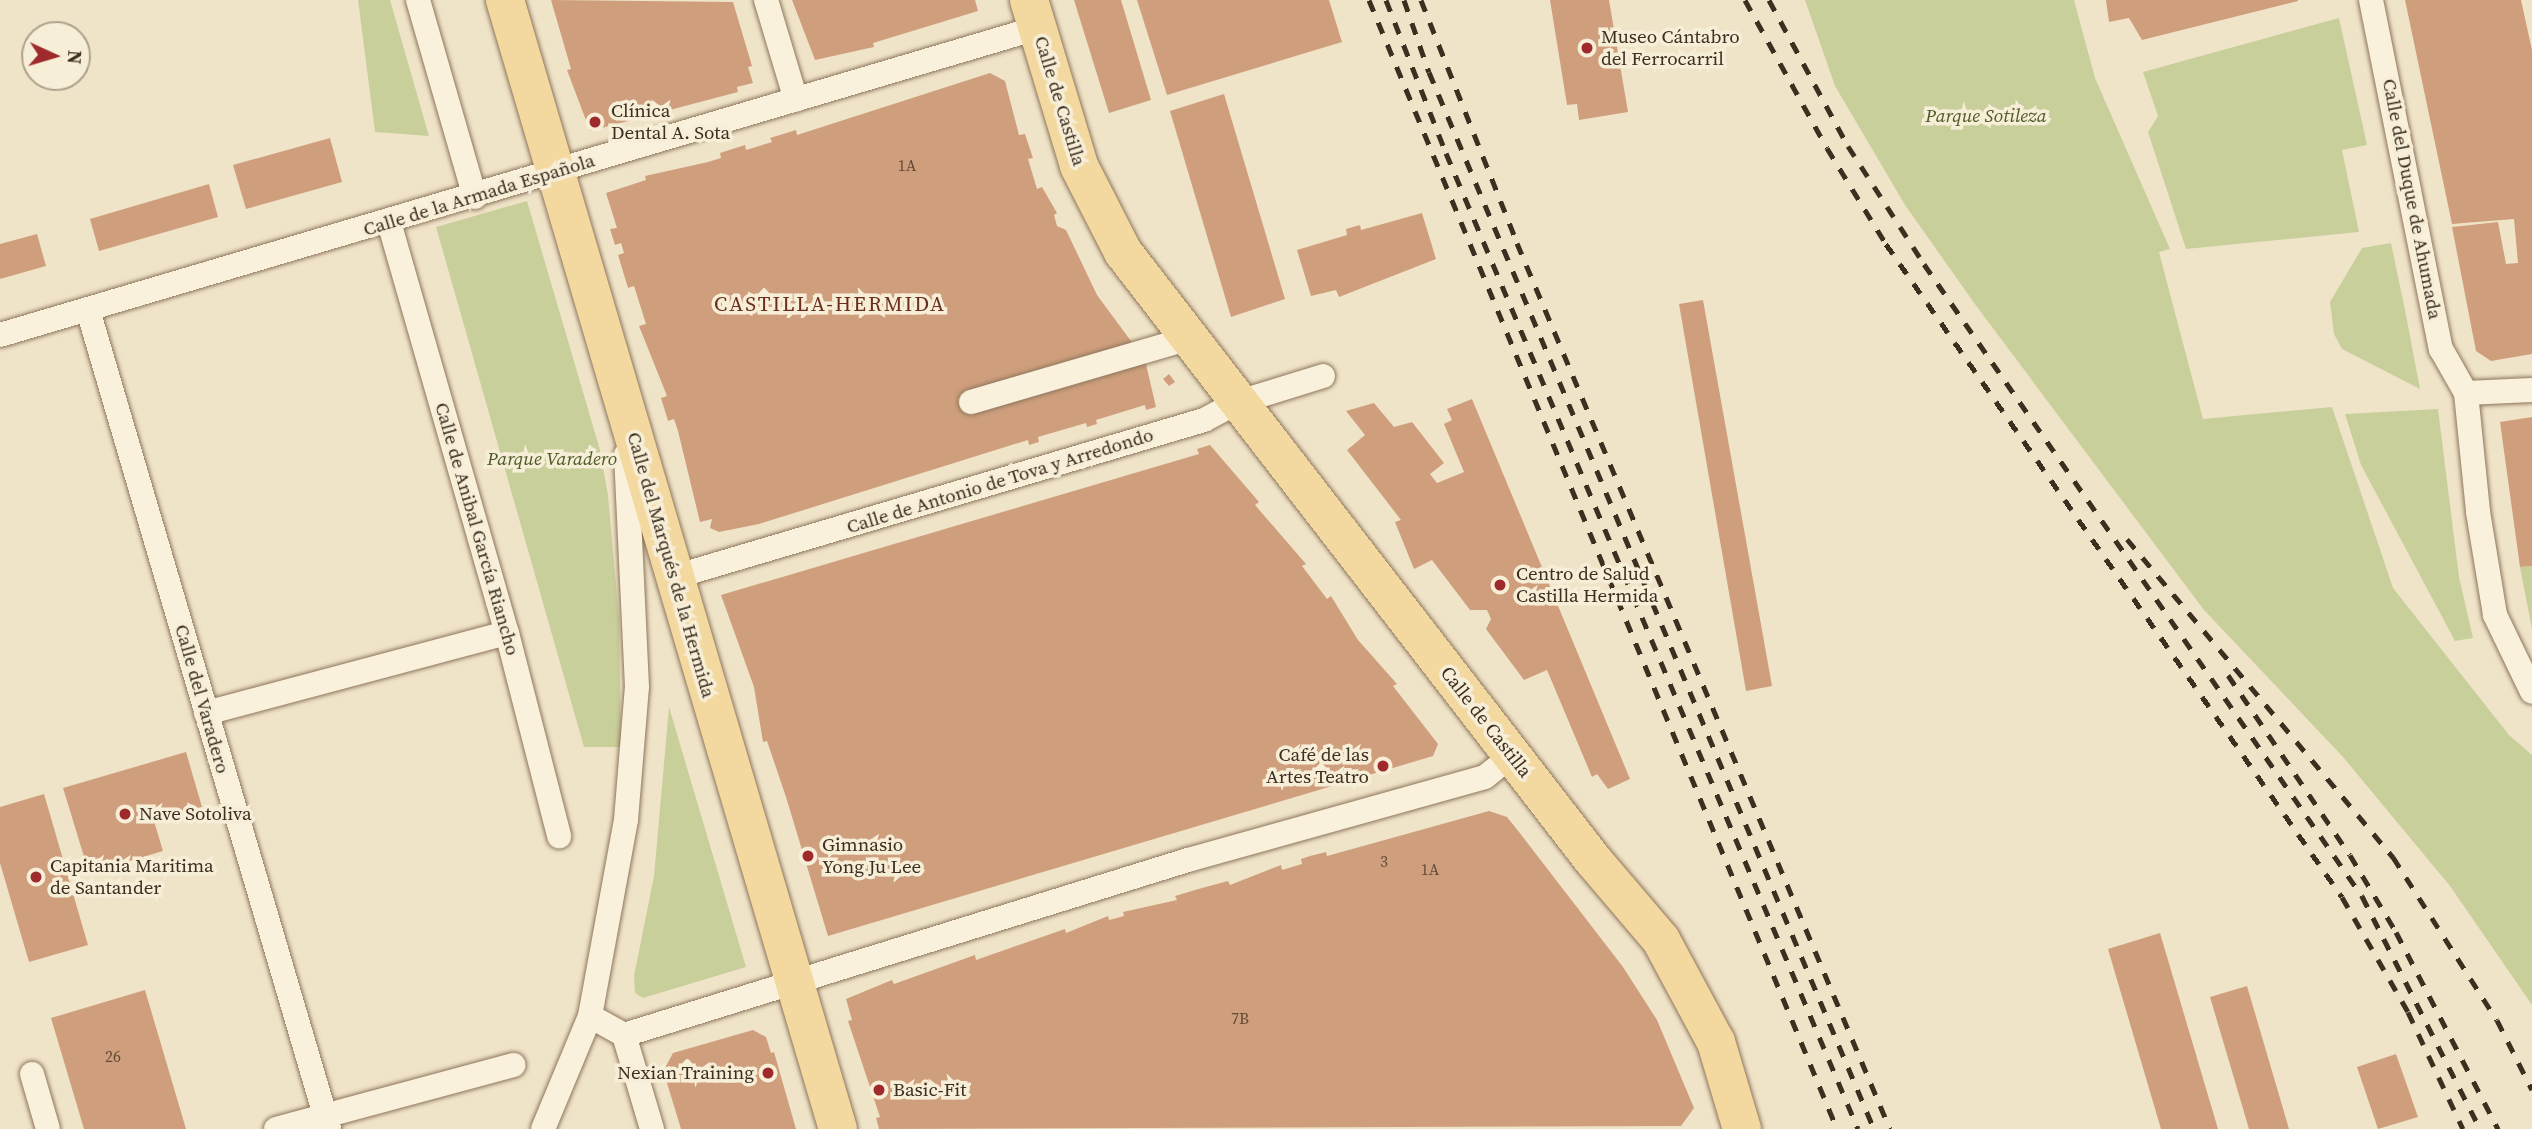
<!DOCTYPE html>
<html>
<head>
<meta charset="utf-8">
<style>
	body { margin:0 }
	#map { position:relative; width:2532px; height:1129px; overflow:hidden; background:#f0e4c8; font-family:"Source Serif 4",serif }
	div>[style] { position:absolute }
	.green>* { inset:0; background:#c9cf9b }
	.building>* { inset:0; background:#cf9f7d }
	.roads { filter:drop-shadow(0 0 2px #8d765c) drop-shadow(0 0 2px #8d765c) }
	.street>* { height:24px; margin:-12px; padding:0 12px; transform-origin:12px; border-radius:12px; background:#faf1dc }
	.primary>* { height:38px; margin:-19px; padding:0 19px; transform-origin:19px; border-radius:19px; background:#f3d9a0 }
	.rail>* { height:5px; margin-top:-2.5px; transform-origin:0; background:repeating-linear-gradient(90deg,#3d2e20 0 12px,transparent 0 24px) }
	.dots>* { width:19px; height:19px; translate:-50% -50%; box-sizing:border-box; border:4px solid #f7eed8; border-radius:50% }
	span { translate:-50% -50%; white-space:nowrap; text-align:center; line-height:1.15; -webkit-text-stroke:7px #f7eed8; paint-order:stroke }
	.number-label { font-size:16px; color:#624a37 }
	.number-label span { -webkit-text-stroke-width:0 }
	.poi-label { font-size:19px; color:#3d2e20 }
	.left { translate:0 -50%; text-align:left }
	.right { translate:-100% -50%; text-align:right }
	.street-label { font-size:19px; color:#3d2e20 }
	.park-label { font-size:19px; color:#4d5a26; font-style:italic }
	.neighbourhood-label { font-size:21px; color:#6b2e1e; letter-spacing:2px }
	.north { position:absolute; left:21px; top:21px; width:70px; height:70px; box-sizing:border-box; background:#f7eed8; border:2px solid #ada18e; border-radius:50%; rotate:94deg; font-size:19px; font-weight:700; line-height:28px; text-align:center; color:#3d2e20 }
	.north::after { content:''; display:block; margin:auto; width:24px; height:32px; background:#9e2a2b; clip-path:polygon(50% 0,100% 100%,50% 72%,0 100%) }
</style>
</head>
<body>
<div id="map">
	<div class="green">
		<i style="clip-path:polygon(358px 0,390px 0,429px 136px,375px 132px)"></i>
		<i style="clip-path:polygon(1805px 0,2074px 0,2095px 78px,2170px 249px,2159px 252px,2203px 419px,2332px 407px,2393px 588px,2509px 735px,2532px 755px,2532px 1005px,2450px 886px,2343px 757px,2204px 610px,1977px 307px,1905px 205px,1835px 86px)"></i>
		<i style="clip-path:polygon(2339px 18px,2367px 145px,2342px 150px,2359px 232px,2186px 249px,2148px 132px,2158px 116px,2143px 72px)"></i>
		<i style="clip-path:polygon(527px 201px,600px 450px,608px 495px,619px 618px,621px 747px,584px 747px,436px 227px)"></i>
		<i style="clip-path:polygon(2391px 243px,2406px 315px,2420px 389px,2342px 349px,2334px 334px,2330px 302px,2362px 248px)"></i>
		<i style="clip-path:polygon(2438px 409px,2459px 577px,2473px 638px,2455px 641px,2361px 465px,2345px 414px)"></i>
		<i style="clip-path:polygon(2532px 566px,2532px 629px,2520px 567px)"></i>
		<i style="clip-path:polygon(669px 707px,746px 967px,643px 998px,635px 993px,634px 976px,654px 876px)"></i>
	</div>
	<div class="building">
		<i style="clip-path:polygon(551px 0,733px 2px,752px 66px,748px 67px,753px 83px,737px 87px,738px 92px,590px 131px,567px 70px,571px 69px)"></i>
		<i style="clip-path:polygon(792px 0,975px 0,978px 11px,873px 43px,874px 47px,815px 60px)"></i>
		<i style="clip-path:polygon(1074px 0,1121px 0,1151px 100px,1109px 113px)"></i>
		<i style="clip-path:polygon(1137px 0,1329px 0,1342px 42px,1167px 95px)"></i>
		<i style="clip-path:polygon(1550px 0,1609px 0,1628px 112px,1579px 120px,1577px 104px,1567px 105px)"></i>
		<i style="clip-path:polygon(2106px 0,2298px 0,2298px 1px,2142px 40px,2129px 18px,2109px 22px)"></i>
		<i style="clip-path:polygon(2405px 0,2521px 0,2532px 50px,2532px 354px,2491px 361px,2476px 351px,2452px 227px,2498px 222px,2506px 264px,2518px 263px,2514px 219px,2452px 224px)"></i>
		<i style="clip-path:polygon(990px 73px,1005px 81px,1019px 135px,1025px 134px,1033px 158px,1028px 159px,1037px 189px,1042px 187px,1057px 213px,1054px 215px,1057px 226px,1066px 230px,1097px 295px,1145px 360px,1156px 407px,1146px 410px,1145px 405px,1096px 420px,1097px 424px,1087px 427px,1086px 423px,1038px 437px,1039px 442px,1029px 445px,1028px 440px,759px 524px,719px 532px,710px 528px,712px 519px,700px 522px,678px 431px,674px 419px,668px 421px,661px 398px,667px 396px,639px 326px,646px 324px,634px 286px,628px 288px,618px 255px,624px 253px,621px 243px,615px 245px,610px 229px,617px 228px,606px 193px,646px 180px,645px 176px,708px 162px,721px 158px,720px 153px,745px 145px,746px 150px,772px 142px,770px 138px,796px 130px,797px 135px)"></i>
		<i style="clip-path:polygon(1224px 94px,1285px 299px,1231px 317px,1170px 111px)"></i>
		<i style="clip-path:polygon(330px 138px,342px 182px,246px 209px,233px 165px)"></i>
		<i style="clip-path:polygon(209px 184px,218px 217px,99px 251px,90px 219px)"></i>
		<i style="clip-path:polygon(1422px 213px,1436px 259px,1339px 297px,1336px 290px,1311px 296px,1297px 250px,1347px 235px,1346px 229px,1360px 225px,1361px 230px)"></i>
		<i style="clip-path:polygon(37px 234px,46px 266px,0 279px,0 244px)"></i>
		<i style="clip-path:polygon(1703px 300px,1772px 686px,1746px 691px,1679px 304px)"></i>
		<i style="clip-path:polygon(1169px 374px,1175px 382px,1169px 386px,1163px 379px)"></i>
		<i style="clip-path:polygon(1472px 399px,1630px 779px,1608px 789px,1597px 774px,1592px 777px,1547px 670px,1524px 680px,1486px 629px,1491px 619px,1487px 610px,1470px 610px,1432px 560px,1414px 569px,1395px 522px,1401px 520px,1347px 450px,1365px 435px,1346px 411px,1374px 403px,1394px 427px,1412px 422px,1444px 463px,1430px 474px,1437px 483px,1464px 472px,1444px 424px,1452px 420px,1447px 409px)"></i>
		<i style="clip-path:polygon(2532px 417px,2532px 566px,2520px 567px,2500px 422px)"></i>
		<i style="clip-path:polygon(1210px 445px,1259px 502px,1255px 505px,1306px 564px,1302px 566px,1327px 599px,1331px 596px,1358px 640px,1397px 684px,1393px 686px,1438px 744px,1433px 756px,828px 936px,786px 797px,767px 741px,763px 742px,754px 687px,721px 595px,1199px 454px,1197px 449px)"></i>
		<i style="clip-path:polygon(186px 752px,202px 807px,154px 821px,163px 851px,89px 873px,63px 788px)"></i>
		<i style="clip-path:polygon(44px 794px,88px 945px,29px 962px,0 863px,0 807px)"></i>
		<i style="clip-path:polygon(1489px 811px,1507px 817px,1519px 832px,1623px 967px,1657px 1020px,1694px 1108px,1681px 1126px,879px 1129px,876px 1118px,880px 1117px,848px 1021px,852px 1020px,846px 999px,892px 980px,894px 984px,975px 955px,976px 960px,1065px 929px,1066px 933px,1108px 916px,1109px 920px,1124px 916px,1123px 912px,1177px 900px,1175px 896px,1202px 888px,1228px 881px,1230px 885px,1281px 865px,1282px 870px,1302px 864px,1301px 859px,1310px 856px,1326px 852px,1327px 856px)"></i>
		<i style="clip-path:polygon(2160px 933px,2218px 1129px,2161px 1129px,2108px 949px)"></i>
		<i style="clip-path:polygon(2247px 986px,2289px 1129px,2249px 1129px,2210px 997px)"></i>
		<i style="clip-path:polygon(145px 990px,186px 1129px,84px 1129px,51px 1018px)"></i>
		<i style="clip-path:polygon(753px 1030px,766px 1037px,771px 1053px,774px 1052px,796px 1129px,681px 1129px,667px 1083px,666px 1066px,673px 1053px)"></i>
		<i style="clip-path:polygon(2396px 1054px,2418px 1117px,2378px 1129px,2357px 1067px)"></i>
	</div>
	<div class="roads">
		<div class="street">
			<i style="left:418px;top:0;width:205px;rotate:73.9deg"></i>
			<i style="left:766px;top:0;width:104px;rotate:73.3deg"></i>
			<i style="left:2371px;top:0;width:356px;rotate:78.7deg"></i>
			<i style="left:2441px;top:349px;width:51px;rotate:60.4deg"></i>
			<i style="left:2466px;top:393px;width:120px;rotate:84.2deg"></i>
			<i style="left:2478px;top:512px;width:104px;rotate:80.6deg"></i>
			<i style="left:2495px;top:615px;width:85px;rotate:64.3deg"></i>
			<i style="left:389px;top:222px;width:428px;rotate:74deg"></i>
			<i style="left:507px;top:633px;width:210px;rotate:75.6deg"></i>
			<i style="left:88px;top:310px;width:854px;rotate:73.6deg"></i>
			<i style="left:0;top:335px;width:1081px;rotate:-16.49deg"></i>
			<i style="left:2466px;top:393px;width:66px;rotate:-2.6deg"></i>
			<i style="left:971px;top:402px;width:225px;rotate:-16.3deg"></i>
			<i style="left:674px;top:577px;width:553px;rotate:-16.5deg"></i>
			<i style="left:1204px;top:420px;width:36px;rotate:-28deg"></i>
			<i style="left:1236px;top:403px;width:91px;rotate:-17.2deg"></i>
			<i style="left:206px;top:713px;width:311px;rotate:-14.9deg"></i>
			<i style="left:590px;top:1016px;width:39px;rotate:29deg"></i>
			<i style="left:624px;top:1035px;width:98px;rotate:73.4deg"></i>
			<i style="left:624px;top:1035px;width:591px;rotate:-17.24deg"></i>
			<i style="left:1188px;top:860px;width:308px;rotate:-15.6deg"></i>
			<i style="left:1485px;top:777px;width:35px;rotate:-39deg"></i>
			<i style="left:32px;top:1074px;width:57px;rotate:73.8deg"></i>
			<i style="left:276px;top:1129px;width:246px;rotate:-15.1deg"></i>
			<i style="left:543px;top:1129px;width:122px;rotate:-67.4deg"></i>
			<i style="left:590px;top:1016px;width:199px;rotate:-79.6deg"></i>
			<i style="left:626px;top:820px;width:133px;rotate:-85.3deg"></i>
			<i style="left:637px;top:687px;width:233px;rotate:-92.7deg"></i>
		</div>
		<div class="primary">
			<i style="left:505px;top:0;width:1177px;rotate:73.57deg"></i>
			<i style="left:1029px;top:0;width:173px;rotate:73.2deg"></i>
			<i style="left:1079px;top:166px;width:97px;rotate:62.9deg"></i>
			<i style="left:1123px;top:252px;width:768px;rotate:52.3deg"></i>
			<i style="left:1593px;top:860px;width:105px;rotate:49.6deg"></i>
			<i style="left:1661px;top:940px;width:116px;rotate:61.7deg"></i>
			<i style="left:1716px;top:1042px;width:91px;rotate:73.4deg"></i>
		</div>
	</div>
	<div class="rail">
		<i style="left:1369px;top:0;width:1222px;rotate:67.48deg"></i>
		<i style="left:1386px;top:0;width:164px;rotate:68.6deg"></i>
		<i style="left:1446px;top:153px;width:1059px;rotate:67.11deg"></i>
		<i style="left:1404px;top:0;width:76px;rotate:70.9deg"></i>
		<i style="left:1429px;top:72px;width:1147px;rotate:67.17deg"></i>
		<i style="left:1421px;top:0;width:261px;rotate:68.4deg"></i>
		<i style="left:1517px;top:243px;width:961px;rotate:67.17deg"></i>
		<i style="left:1745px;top:0;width:169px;rotate:61deg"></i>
		<i style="left:1827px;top:148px;width:113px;rotate:58.4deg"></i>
		<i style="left:1886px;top:244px;width:796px;rotate:55.07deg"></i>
		<i style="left:2342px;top:897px;width:133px;rotate:60.1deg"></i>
		<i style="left:2408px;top:1012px;width:129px;rotate:64.8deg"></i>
		<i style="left:1769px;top:0;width:166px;rotate:61.6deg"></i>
		<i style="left:1848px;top:146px;width:140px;rotate:57.2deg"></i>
		<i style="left:1924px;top:264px;width:769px;rotate:55.28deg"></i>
		<i style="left:2362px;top:896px;width:261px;rotate:63.1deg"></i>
		<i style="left:2127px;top:539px;width:415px;rotate:50.1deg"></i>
		<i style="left:2393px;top:857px;width:193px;rotate:57.5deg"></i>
		<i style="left:2497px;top:1020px;width:78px;rotate:63.4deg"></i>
		<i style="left:2228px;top:675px;width:217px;rotate:55.9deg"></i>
		<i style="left:2350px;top:855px;width:90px;rotate:59.1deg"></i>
		<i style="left:2396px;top:932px;width:222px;rotate:62.6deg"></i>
	</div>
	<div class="dots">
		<i style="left:1587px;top:48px;background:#9e2a2b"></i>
		<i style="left:595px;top:122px;background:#9e2a2b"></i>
		<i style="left:1500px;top:585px;background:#9e2a2b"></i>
		<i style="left:1383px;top:766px;background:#9e2a2b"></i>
		<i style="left:125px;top:814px;background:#9e2a2b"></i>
		<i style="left:808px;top:856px;background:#9e2a2b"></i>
		<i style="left:36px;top:877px;background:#9e2a2b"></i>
		<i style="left:768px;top:1073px;background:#9e2a2b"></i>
		<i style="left:879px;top:1090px;background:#9e2a2b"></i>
	</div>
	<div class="number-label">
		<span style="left:907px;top:165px">1A</span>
		<span style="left:1384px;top:861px">3</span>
		<span style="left:1430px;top:869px">1A</span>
		<span style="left:1240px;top:1018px">7B</span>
		<span style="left:113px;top:1056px">26</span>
	</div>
	<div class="poi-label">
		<span class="left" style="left:1601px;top:48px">Museo Cántabro<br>del Ferrocarril</span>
		<span class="left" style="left:611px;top:122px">Clínica<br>Dental A. Sota</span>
		<span class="left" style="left:1516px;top:585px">Centro de Salud<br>Castilla Hermida</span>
		<span class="right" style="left:1369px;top:766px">Café de las<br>Artes Teatro</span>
		<span class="left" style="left:139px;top:814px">Nave Sotoliva</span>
		<span class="left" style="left:822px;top:856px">Gimnasio<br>Yong Ju Lee</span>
		<span class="left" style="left:50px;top:877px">Capitania Maritima<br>de Santander</span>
		<span class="right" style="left:754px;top:1073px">Nexian Training</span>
		<span class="left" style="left:893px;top:1090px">Basic-Fit</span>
	</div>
	<div class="street-label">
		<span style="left:1060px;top:101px;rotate:73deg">Calle de Castilla</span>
		<span style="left:479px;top:195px;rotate:-17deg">Calle de la Armada Española</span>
		<span style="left:2412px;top:199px;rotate:79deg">Calle del Duque de Ahumada</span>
		<span style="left:1000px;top:481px;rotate:-17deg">Calle de Antonio de Tova y Arredondo</span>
		<span style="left:477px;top:529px;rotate:74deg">Calle de Anibal García Riancho</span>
		<span style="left:671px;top:565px;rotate:74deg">Calle del Marqués de la Hermida</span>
		<span style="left:202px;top:699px;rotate:74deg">Calle del Varadero</span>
		<span style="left:1486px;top:722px;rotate:52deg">Calle de Castilla</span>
	</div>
	<div class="park-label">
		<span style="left:1986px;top:116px">Parque Sotileza</span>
		<span style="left:552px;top:459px">Parque Varadero</span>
	</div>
	<div class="neighbourhood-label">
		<span style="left:830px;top:304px">CASTILLA-HERMIDA</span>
	</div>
	<div class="north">N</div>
</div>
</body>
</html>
